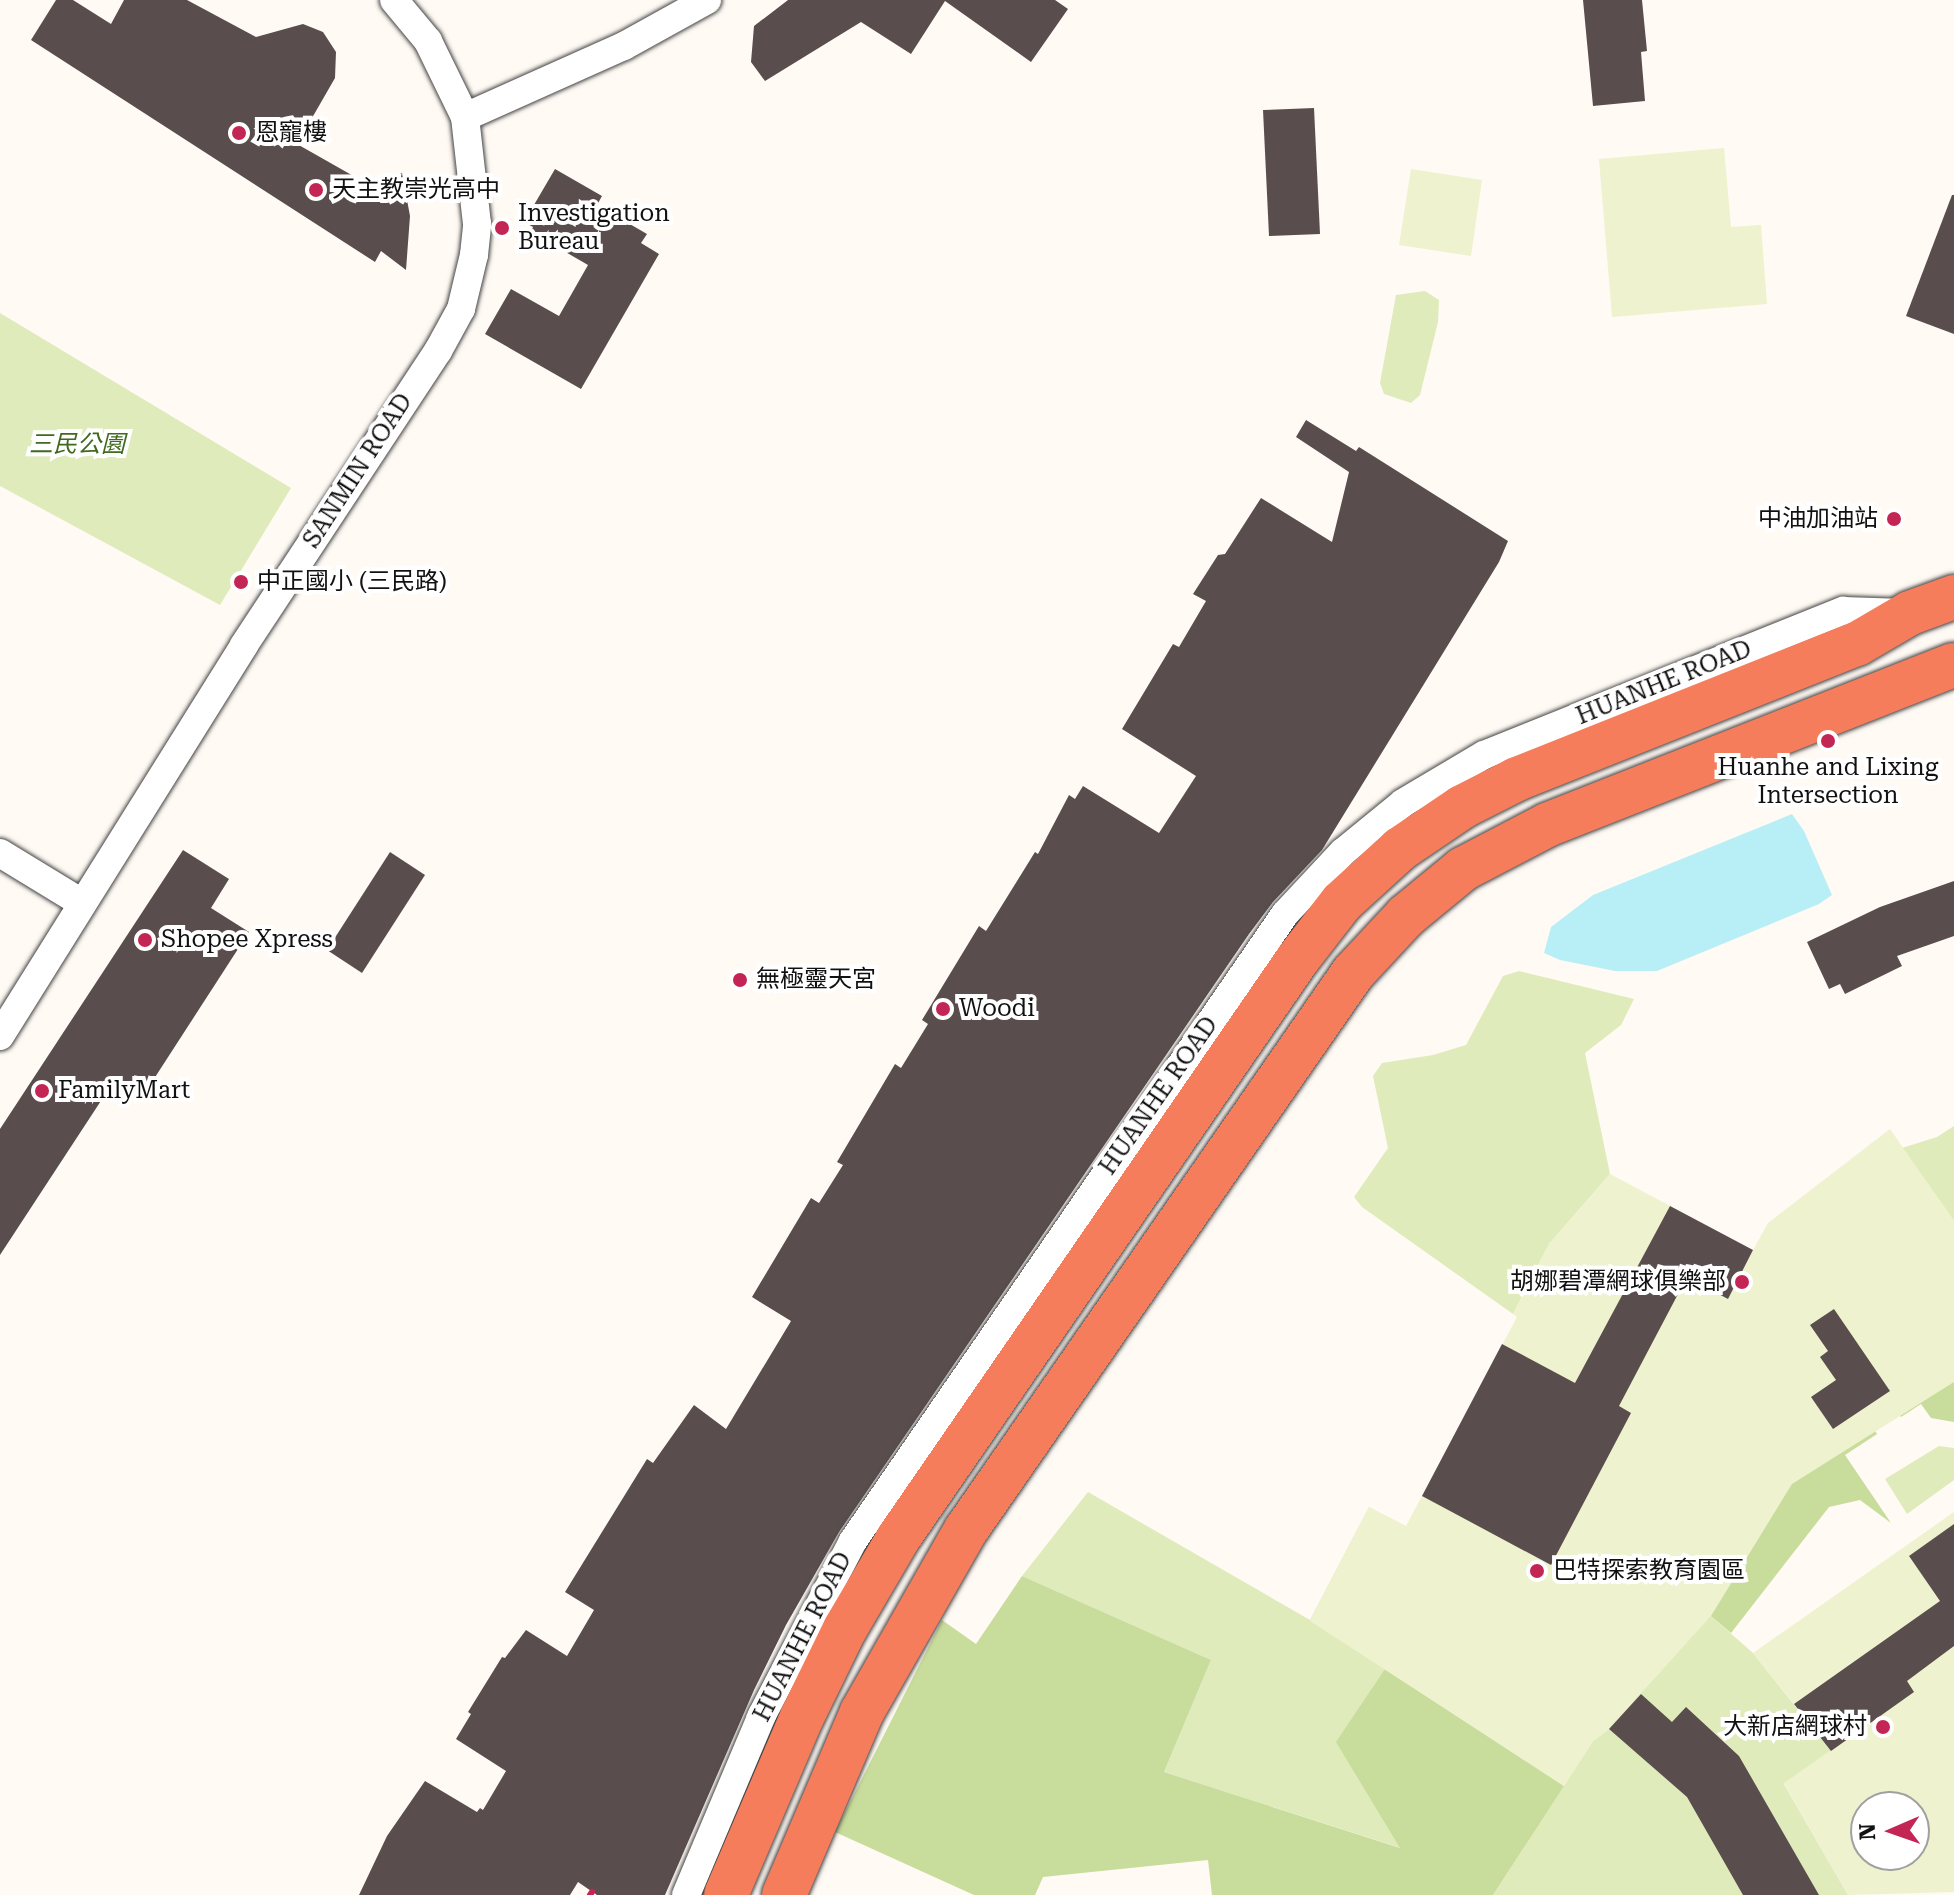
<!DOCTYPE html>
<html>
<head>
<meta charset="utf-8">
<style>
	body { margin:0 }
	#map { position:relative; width:1954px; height:1895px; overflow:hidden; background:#fffaf4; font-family:"Roboto Serif","Noto Sans TC",serif }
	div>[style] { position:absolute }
	.green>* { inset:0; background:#e0ebbc }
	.forest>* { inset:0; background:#c8dc9b }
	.pitch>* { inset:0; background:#eef2ce }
	.water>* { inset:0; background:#b8eff7 }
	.building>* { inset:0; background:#594e4d }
	.roads { filter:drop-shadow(0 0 2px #444) drop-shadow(0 0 2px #444) }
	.street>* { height:28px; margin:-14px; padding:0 14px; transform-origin:14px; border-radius:14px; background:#fff }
	.highway>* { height:44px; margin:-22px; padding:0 22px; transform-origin:22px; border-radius:22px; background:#f57d5c }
	.rail>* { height:6px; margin:-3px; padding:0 3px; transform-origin:3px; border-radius:3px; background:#c32654 }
	.dots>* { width:22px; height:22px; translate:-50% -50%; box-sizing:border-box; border:4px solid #fff; border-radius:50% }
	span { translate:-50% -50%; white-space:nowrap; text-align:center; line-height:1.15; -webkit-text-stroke:8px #fff; paint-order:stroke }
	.poi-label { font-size:24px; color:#111 }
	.left { translate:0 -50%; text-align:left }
	.right { translate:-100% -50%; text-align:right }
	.park-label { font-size:24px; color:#416a1f; font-style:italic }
	.street-label { font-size:24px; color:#111 }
	.north { position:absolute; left:1850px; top:1791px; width:80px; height:80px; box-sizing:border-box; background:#fff; border:2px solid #a0a0a0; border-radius:50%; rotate:268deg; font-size:22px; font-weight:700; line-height:32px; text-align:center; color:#111 }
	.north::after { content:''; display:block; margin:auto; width:28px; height:36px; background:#c32654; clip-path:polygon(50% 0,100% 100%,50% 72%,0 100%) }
</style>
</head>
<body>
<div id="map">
	<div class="green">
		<i style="clip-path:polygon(1425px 291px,1439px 300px,1438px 322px,1420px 395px,1411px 403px,1384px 394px,1380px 383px,1396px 295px)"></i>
		<i style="clip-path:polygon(0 313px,291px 488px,220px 605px,0 486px)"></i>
		<i style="clip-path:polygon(1519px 971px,1634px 999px,1621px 1025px,1585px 1053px,1610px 1174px,1549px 1244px,1513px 1314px,1362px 1207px,1354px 1197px,1388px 1148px,1373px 1076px,1382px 1063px,1433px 1055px,1466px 1045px,1503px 976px)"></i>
		<i style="clip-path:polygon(1954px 1126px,1954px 1221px,1902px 1148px,1937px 1137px)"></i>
		<i style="clip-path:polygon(1939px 1446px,1954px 1448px,1954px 1480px,1907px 1514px,1885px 1479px)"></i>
		<i style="clip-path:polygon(1088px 1492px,1310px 1620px,1369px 1507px,1463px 1557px,1401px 1848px,1164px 1772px,1211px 1660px,1022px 1576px)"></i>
		<i style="clip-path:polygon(1711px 1616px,1753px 1653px,1831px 1751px,1784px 1784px,1848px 1895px,1493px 1895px,1593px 1741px,1609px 1729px)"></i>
	</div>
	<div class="forest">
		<i style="clip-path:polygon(1768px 1223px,1861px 1410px,1877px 1434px,1845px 1455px,1891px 1523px,1860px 1500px,1829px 1507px,1731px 1633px,1711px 1616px,1619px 1718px)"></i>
		<i style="clip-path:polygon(1954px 1331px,1954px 1422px,1931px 1418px,1921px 1404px,1901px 1417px,1885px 1394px)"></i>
		<i style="clip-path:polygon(1022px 1576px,1211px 1660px,1164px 1772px,1400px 1848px,1336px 1742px,1385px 1669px,1564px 1786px,1493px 1895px,1212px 1895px,1208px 1860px,1043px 1877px,1035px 1895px,974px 1895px,835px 1832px,942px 1620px,976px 1644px)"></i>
	</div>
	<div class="pitch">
		<i style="clip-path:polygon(1724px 148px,1731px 227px,1761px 225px,1767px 304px,1612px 317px,1599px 159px)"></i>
		<i style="clip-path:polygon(1411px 169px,1482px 180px,1471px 256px,1399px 245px)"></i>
		<i style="clip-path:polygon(1890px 1129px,1954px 1221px,1954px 1382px,1792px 1484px,1711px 1616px,1609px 1729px,1593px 1741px,1564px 1786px,1310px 1621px,1369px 1507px,1406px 1526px,1517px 1317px,1513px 1314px,1549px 1244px,1610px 1174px,1753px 1250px,1768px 1223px)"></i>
		<i style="clip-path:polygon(evenodd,1954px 1512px,1954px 1892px,1848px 1895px,1784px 1783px,1831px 1750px,1753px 1653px,1954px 1512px,1866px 1807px,1914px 1807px,1914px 1855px,1866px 1855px,1866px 1807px)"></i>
	</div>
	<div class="water">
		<i style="clip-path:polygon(1792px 814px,1804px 831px,1832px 895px,1819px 904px,1657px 971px,1615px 971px,1560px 960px,1544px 953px,1551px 927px,1593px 895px)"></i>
	</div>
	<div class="building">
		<i style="clip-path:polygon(56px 0,73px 0,111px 24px,124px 0,187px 0,256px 37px,303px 24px,323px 32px,336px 52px,335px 78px,297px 144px,371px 186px,402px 173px,410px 216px,406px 270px,381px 251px,375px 262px,31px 40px)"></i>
		<i style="clip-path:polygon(788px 0,1055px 0,1068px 9px,1031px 62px,945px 1px,911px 54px,861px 22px,765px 81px,751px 62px,754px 26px)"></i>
		<i style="clip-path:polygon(1583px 0,1642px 0,1647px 51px,1641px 52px,1645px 101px,1593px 106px)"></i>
		<i style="clip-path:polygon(1314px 108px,1320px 234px,1269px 236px,1263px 110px)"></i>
		<i style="clip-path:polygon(555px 169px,602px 196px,597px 205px,647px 234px,641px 243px,659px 254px,581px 389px,485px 334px,511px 289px,559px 316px,588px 265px,531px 232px,533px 227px,524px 222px)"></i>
		<i style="clip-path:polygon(1952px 195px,1954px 195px,1954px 334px,1906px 316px)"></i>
		<i style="clip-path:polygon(1306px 420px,1356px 451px,1359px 447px,1508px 541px,1499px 562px,1322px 850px,1273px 902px,1249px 934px,839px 1532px,786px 1625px,754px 1690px,665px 1895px,597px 1895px,578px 1882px,570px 1895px,359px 1895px,387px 1836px,425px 1781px,477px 1812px,480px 1808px,483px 1810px,506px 1771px,456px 1739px,471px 1714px,468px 1712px,502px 1657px,505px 1658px,526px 1630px,567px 1656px,594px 1610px,565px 1592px,647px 1459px,653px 1463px,694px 1405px,726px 1429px,791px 1321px,752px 1297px,811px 1198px,819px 1203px,843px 1165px,837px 1162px,895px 1064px,901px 1068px,928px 1024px,922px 1020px,979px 926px,986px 931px,1035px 852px,1038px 854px,1069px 795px,1075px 799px,1083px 786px,1159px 833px,1196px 776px,1122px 729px,1173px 644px,1179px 647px,1206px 601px,1193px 594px,1218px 555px,1225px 554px,1261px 498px,1332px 542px,1349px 472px,1296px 437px)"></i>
		<i style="clip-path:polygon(183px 850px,229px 879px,211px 908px,249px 932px,139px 1102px,112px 1084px,0 1255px,0 1129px)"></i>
		<i style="clip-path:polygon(390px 852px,425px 875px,362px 973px,327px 950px)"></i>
		<i style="clip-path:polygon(1954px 881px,1954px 936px,1897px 956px,1902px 966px,1845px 994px,1840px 984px,1829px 989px,1807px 942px,1880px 907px)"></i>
		<i style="clip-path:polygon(1670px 1206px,1753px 1250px,1728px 1299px,1687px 1277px,1619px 1406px,1631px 1413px,1551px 1565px,1422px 1496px,1502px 1344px,1575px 1383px)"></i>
		<i style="clip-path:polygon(1834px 1309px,1890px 1391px,1833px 1429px,1811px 1397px,1836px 1380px,1820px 1357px,1828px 1351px,1810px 1325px)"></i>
		<i style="clip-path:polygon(1954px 1524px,1954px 1646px,1907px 1681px,1914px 1692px,1831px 1751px,1794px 1704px,1940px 1601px,1909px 1556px)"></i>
		<i style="clip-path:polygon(1641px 1694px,1672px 1722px,1686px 1707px,1739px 1756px,1819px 1895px,1743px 1895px,1687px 1797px,1609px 1729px)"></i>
	</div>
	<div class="roads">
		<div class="street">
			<i style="left:465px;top:117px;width:174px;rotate:-24.1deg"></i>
			<i style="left:624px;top:46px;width:95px;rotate:-29deg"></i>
			<i style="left:0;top:853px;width:96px;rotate:31.4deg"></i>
			<i style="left:0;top:1036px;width:461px;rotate:-58deg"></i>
			<i style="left:244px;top:645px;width:352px;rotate:-56.6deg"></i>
			<i style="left:438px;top:351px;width:48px;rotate:-61.3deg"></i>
			<i style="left:461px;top:309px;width:56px;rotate:-76.5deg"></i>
			<i style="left:474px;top:255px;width:31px;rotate:-84deg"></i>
			<i style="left:477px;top:224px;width:108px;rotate:-96.4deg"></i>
			<i style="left:465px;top:117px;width:85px;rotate:-116deg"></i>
			<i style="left:428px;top:41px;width:53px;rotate:-129.7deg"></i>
			<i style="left:686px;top:1895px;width:195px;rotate:-67.1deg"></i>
			<i style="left:762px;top:1715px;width:196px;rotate:-62.4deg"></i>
			<i style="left:853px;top:1541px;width:761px;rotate:-55.43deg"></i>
			<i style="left:1285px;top:914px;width:85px;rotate:-46.9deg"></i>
			<i style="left:1343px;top:852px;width:77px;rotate:-39.2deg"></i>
			<i style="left:1403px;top:803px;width:94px;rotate:-30.7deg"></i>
			<i style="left:1484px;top:755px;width:387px;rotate:-21.9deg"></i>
			<i style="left:1843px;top:611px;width:62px;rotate:1.8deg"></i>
		</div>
		<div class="highway">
			<i style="left:726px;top:1895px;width:194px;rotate:-66.9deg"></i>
			<i style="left:802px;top:1717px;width:98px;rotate:-64deg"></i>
			<i style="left:845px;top:1629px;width:107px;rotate:-59.6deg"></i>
			<i style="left:899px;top:1537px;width:701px;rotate:-55.4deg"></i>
			<i style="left:1297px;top:960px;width:73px;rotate:-52.2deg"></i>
			<i style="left:1342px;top:902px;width:79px;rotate:-42.4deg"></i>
			<i style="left:1400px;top:849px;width:75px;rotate:-34.1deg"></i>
			<i style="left:1462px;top:807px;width:62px;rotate:-27deg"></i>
			<i style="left:1517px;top:779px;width:366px;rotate:-21.7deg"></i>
			<i style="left:1857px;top:644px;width:61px;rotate:-30.3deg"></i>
			<i style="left:1910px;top:613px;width:47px;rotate:-20deg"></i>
			<i style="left:784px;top:1895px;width:199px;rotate:-66.9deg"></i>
			<i style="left:862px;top:1712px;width:210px;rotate:-60.3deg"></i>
			<i style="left:966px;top:1530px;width:678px;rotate:-55.21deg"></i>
			<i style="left:1353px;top:973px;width:78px;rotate:-47.1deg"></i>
			<i style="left:1406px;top:916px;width:74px;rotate:-39.5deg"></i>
			<i style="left:1463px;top:869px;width:95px;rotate:-27.6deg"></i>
			<i style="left:1547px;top:825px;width:437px;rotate:-21.5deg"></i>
		</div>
	</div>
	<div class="rail">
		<i style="left:590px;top:1895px;width:4px;rotate:-56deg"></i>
	</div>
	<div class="dots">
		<i style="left:239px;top:133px;background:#c32654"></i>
		<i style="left:316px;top:190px;background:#c32654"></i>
		<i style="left:502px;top:228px;background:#c32654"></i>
		<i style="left:1894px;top:519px;background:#c32654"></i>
		<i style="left:241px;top:582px;background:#c32654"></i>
		<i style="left:1828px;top:741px;background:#c32654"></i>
		<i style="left:145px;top:940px;background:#c32654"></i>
		<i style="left:740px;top:980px;background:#c32654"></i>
		<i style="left:943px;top:1009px;background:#c32654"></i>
		<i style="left:42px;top:1091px;background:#c32654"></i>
		<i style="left:1742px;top:1282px;background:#c32654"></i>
		<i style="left:1537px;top:1571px;background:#c32654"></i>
		<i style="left:1883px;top:1727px;background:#c32654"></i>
	</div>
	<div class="poi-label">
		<span class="left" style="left:255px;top:133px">恩寵樓</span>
		<span class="left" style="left:332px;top:190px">天主教崇光高中</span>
		<span class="left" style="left:518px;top:228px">Investigation<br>Bureau</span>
		<span class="right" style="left:1878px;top:519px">中油加油站</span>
		<span class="left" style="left:257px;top:582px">中正國小 (三民路)</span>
		<span style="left:1828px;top:782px">Huanhe and Lixing<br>Intersection</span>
		<span class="left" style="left:161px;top:940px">Shopee Xpress</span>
		<span class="left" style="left:756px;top:980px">無極靈天宮</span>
		<span class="left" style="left:959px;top:1009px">Woodi</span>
		<span class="left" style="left:58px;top:1091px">FamilyMart</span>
		<span class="right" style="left:1726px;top:1282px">胡娜碧潭網球俱樂部</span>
		<span class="left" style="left:1553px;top:1571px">巴特探索教育園區</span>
		<span class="right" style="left:1867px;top:1727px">大新店網球村</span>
	</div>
	<div class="park-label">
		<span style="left:77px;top:445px">三民公園</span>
	</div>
	<div class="street-label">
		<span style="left:358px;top:471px;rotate:-57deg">SANMIN ROAD</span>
		<span style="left:1664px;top:683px;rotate:-22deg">HUANHE ROAD</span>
		<span style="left:1159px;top:1096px;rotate:-55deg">HUANHE ROAD</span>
		<span style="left:803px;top:1637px;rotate:-63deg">HUANHE ROAD</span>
	</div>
	<div class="north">N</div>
</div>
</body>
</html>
